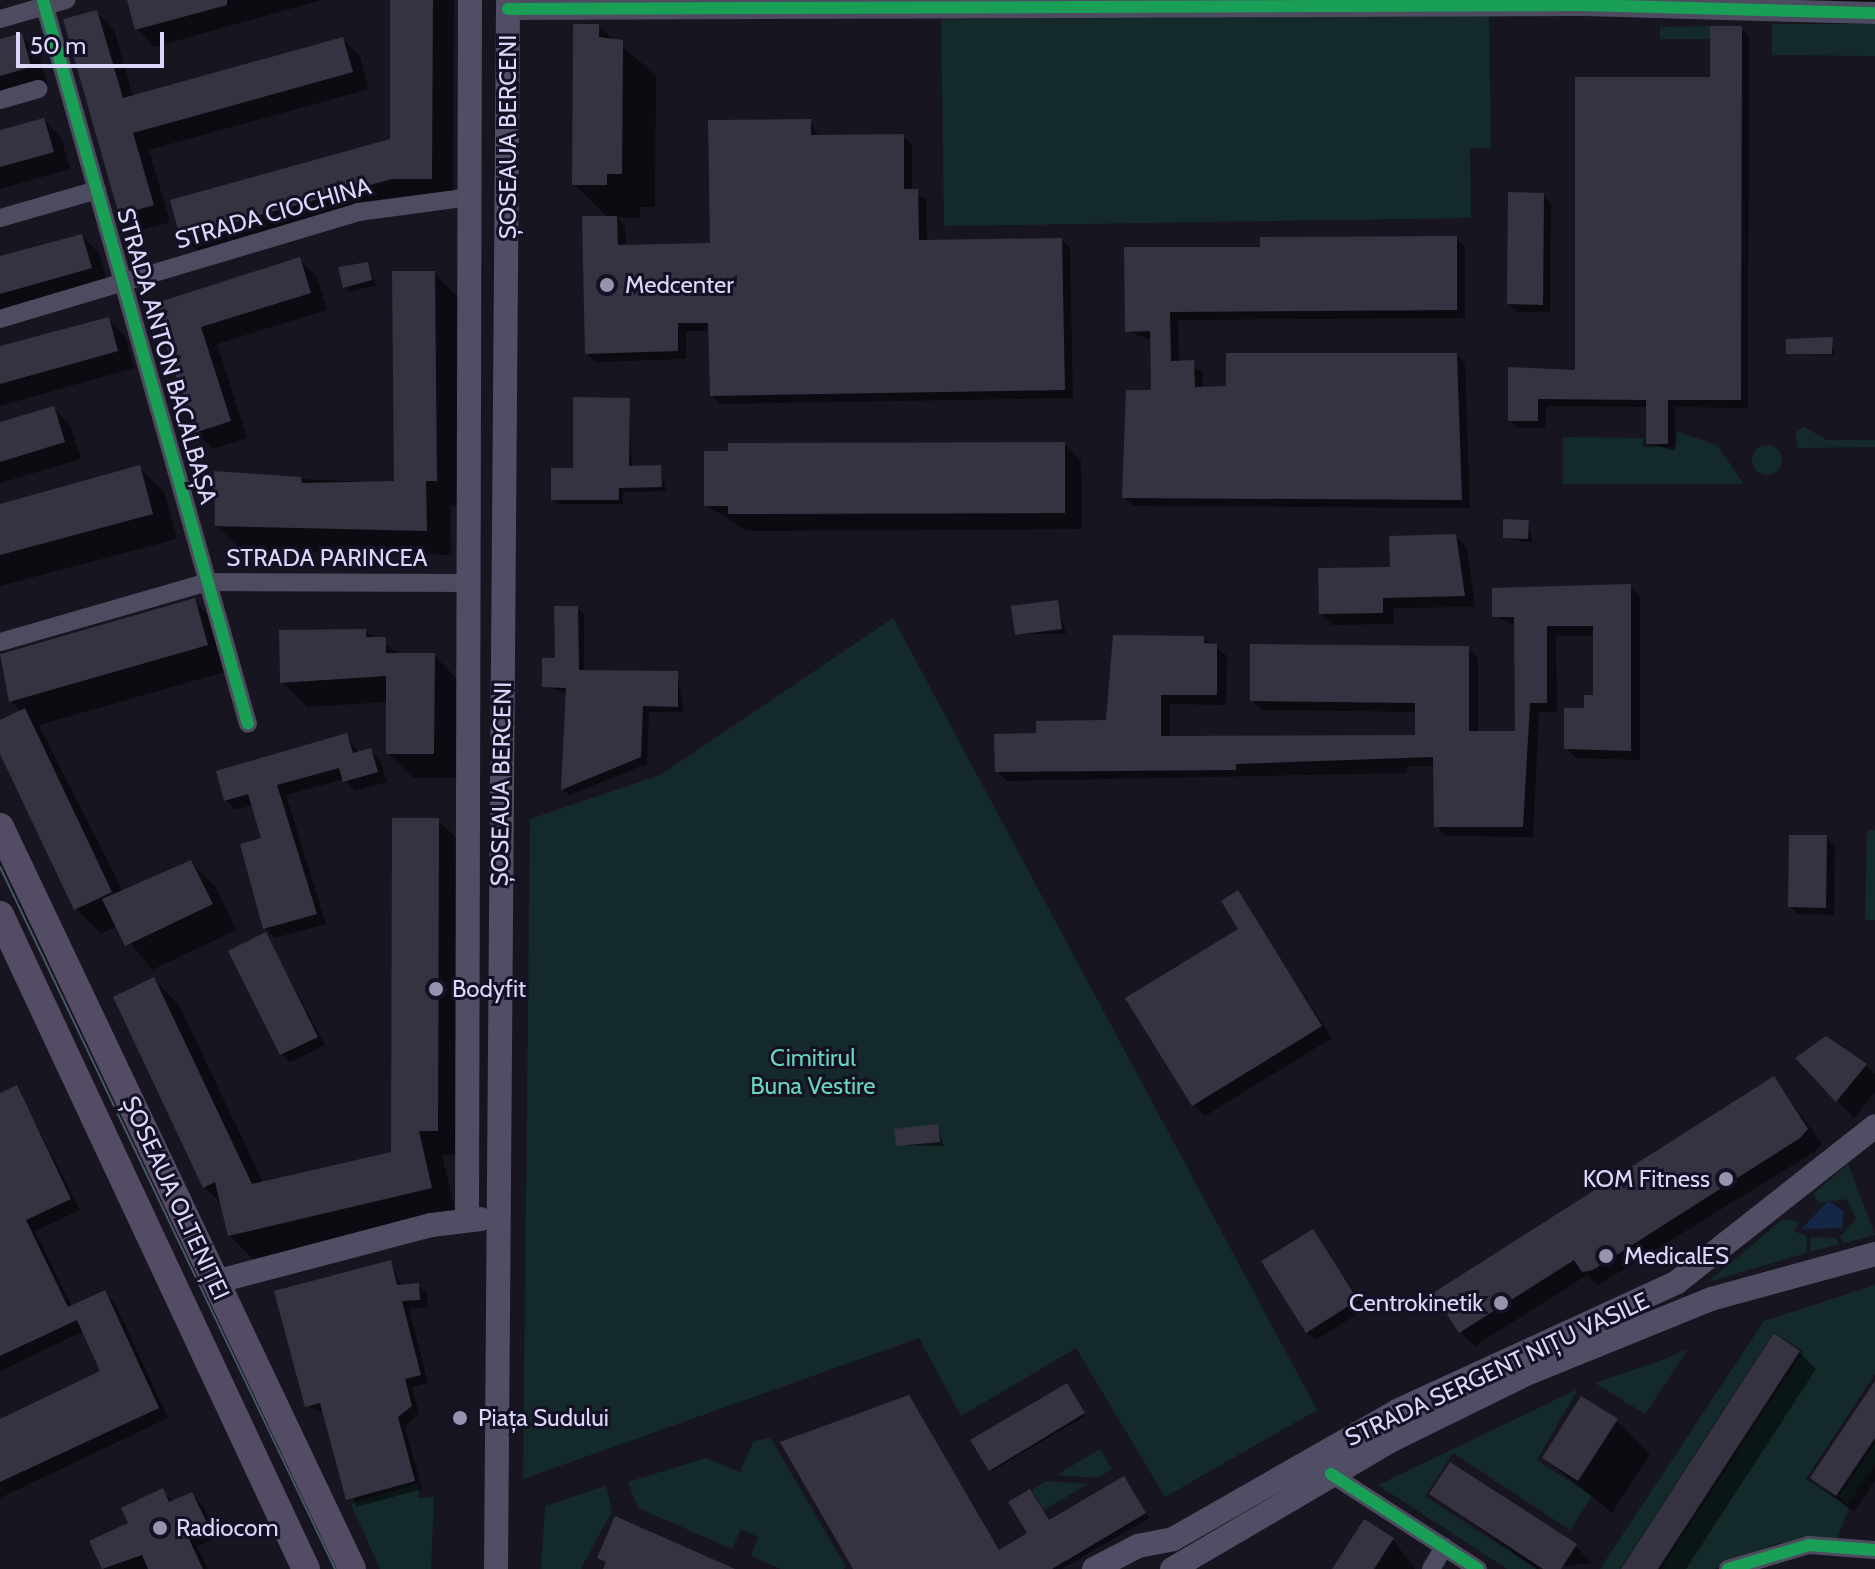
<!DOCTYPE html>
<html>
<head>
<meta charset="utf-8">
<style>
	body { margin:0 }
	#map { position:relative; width:1875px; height:1569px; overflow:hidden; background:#171520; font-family:Cabin,sans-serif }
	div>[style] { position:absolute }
	.green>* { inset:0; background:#142a2a }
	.round { border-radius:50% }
	.water>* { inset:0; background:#152746 }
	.shadow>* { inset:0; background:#0007 }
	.building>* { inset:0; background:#353342 }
	.minor>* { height:18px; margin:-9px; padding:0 9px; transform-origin:9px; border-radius:9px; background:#4c4b5f }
	.tertiary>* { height:22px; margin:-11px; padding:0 11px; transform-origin:11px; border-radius:11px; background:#4c4b5f }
	.secondary>* { height:24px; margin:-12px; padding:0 12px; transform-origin:12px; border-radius:12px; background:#4f4e65 }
	.primary>* { height:28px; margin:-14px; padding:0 14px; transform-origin:14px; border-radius:14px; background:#544c64 }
	.tram>* { height:2px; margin:-1px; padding:0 1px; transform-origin:1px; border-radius:1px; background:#455867 }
	.cycleway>* { height:12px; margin:-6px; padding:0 6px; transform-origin:6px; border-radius:6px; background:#1a9f57 }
	.dots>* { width:22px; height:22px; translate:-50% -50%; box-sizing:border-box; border:4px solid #141124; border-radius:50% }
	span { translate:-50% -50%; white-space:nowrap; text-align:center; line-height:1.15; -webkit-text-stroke:6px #141124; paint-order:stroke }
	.street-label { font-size:24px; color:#dbd7fb }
	.poi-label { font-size:24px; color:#dbd7fb }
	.left { translate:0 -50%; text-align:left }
	.right { translate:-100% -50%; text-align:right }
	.park-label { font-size:24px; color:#69d5ba }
	.scale { position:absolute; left:16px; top:32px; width:148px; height:36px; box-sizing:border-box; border:4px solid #dbd7fb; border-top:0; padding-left:10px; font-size:24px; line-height:28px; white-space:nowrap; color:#dbd7fb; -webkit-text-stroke:6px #141124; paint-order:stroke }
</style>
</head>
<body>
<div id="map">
	<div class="green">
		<i style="clip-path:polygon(1489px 16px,1491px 148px,1470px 148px,1471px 218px,944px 226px,941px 19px)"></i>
		<i style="clip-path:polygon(1772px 24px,1875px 24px,1875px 56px,1772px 55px)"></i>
		<i style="clip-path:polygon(1710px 26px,1710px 39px,1660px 39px,1660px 27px)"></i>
		<i style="clip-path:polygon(1804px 427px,1827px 440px,1875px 440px,1875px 447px,1797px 448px,1796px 432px)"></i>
		<i style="clip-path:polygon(1677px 432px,1717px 445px,1744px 484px,1563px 484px,1563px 437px,1643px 438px,1643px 447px,1676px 447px)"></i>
		<i class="round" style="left:1752px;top:445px;width:30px;height:30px"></i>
		<i style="clip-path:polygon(893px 618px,1317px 1410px,1165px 1497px,1076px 1348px,961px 1416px,919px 1338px,523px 1479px,530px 819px,660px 775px)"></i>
		<i style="clip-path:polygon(1867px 830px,1875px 830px,1875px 920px,1865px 920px)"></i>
		<i style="clip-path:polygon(1848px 1164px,1875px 1235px,1844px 1243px,1840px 1237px,1856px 1219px,1847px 1199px,1819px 1203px,1813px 1194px)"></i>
		<i style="clip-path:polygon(1783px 1219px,1800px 1222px,1793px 1231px,1807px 1236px,1806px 1253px,1708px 1282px)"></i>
		<i style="clip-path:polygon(1811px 1237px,1835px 1238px,1840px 1244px,1810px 1252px)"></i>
		<i style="clip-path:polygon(1875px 1285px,1875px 1374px,1806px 1479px,1849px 1508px,1837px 1539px,1775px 1544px,1714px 1569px,1661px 1569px,1803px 1351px,1774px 1332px,1620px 1569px,1600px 1569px,1764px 1321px)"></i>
		<i style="clip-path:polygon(1688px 1349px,1645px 1414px,1595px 1383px,1659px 1361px)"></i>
		<i style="clip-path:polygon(1578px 1389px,1537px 1460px,1592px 1496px,1570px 1530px,1453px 1453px,1425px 1496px,1536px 1569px,1507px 1569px,1378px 1485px)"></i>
		<i style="clip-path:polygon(770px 1437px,846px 1567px,843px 1569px,781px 1569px,751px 1556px,758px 1537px,741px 1529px,732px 1549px,638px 1508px,628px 1482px,706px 1458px,740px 1472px,753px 1442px)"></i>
		<i style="clip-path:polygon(1875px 1443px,1875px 1464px,1848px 1504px,1839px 1497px)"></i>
		<i style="clip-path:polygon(1100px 1449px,1112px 1469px,1098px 1478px,1057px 1475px)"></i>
		<i style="clip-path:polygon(1046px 1481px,1088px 1484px,1044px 1510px,1032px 1490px)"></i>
		<i style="clip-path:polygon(419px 1483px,418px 1498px,434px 1497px,431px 1569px,380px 1569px,351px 1504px)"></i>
		<i style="clip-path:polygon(606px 1486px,612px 1511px,581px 1569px,541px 1569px,545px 1506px)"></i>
	</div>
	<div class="water">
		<i style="clip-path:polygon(1828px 1201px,1844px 1211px,1842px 1228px,1801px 1229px)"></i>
	</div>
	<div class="shadow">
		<i style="clip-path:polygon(129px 0,322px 0,154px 47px,137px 29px)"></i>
		<i style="clip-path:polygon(392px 0,454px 0,453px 200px,415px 200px,204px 257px,182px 236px,392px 141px)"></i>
		<i style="clip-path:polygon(1695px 0,1875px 0,1875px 17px)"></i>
		<i style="clip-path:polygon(96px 12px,114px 29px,133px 97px,343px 39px,360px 56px,369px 89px,149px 150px,170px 222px,138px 231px,121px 214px)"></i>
		<i style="clip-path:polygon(598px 26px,656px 75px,655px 207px,640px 207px,640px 218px,617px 218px,625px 226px,626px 247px,712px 245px,810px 121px,819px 137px,903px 136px,912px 145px,912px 191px,926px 199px,927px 242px,1061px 240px,1070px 248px,1073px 398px,720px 404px,711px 395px,710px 331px,686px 331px,686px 359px,596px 362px,587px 354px,608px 218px,574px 184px)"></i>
		<i style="clip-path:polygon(1741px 28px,1749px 36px,1748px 408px,1675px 407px,1675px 451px,1648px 443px,1648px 407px,1546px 406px,1545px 428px,1518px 428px,1510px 420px,1510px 369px,1577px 372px)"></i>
		<i style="clip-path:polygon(21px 35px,38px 52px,47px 84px,0 98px,0 41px)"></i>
		<i style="clip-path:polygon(44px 120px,61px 137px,70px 169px,0 189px,0 132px)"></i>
		<i style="clip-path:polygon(1543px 195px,1551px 203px,1550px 312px,1517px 312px,1509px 304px)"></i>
		<i style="clip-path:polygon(82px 236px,99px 253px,108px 285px,0 315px,0 258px)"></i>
		<i style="clip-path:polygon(1456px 238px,1465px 247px,1465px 318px,1178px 320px,1179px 362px,1202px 371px,1203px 389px,1228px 388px,1457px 355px,1465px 363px,1470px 508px,1133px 506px,1124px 497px,1153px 392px,1152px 340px,1127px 331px,1262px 249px)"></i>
		<i style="clip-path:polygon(300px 260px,317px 277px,327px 310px,217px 344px,247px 438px,213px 449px,195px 432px,155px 305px)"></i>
		<i style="clip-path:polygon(367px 264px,376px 285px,350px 292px,345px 287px)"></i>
		<i style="clip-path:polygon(434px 273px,459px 298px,461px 506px,450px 506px,451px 555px,242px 551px,217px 526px,301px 479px,396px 483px)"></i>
		<i style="clip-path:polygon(108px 319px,125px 336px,134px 368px,0 406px,0 348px)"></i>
		<i style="clip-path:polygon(1832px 339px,1834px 355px,1788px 353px)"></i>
		<i style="clip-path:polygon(629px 400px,632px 467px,660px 467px,666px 491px,623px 492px,623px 504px,558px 504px,553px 499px)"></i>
		<i style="clip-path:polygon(53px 408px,70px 425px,81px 459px,0 483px,0 424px)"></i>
		<i style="clip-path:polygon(1064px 444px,1081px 461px,1082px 529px,747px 531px,706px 505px)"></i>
		<i style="clip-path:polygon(139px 467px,164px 492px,177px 539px,0 586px,0 506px)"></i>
		<i style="clip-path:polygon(1528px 522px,1533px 543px,1505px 538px)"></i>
		<i style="clip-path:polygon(1456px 536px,1467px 548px,1475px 607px,1393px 608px,1394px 624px,1332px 625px,1321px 614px)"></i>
		<i style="clip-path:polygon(1630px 586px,1640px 596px,1640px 760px,1576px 758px,1566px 748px,1595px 697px,1595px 636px,1556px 636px,1557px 712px,1539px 712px,1533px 837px,1446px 836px,1436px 826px,1435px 766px,1407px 766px,1407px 773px,1007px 781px,997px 771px,1038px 735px,1108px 722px,1203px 638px,1227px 656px,1226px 705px,1170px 704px,1170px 738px,1417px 737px,1417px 712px,1262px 710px,1252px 700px,1468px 648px,1478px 658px,1478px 733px,1517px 733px,1516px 626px,1494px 616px)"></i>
		<i style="clip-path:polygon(194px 601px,219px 626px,232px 670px,39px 725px,123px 892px,190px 862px,216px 887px,236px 930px,152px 970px,118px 926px,101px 934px,76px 909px,0 749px,0 722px,22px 712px,11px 701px,0 653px)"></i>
		<i style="clip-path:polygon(1057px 602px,1066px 634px,1017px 634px)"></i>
		<i style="clip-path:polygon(577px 608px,584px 614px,584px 672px,677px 673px,684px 712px,649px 712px,647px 764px,569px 795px,563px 789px,568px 693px,544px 686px)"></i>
		<i style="clip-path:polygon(365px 631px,401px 655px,434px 655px,459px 681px,458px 778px,413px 778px,388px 753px,388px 702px,307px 707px,282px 682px)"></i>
		<i style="clip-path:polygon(346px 735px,359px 753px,370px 750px,380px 760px,387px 782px,355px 791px,344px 779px,286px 795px,326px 924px,275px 938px,265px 928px,263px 840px,253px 805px,236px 810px,226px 800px)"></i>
		<i style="clip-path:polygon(438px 820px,463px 845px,463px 1155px,442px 1155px,456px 1213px,254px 1260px,229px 1235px,222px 1204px,204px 1187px,154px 980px,179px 1005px,264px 1184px,393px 1153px)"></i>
		<i style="clip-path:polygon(1826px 837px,1835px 846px,1834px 915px,1798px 914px,1790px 906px)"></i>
		<i style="clip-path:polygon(1238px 893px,1332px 1038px,1205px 1116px,1194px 1104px,1241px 930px)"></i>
		<i style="clip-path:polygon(266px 935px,325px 1045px,290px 1062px,282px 1054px)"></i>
		<i style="clip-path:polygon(1798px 1058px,1866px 1065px,1875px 1074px,1875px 1092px,1854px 1118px)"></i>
		<i style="clip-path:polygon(1774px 1078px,1822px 1144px,1814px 1152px,1598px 1285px,1587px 1275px,1475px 1346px,1460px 1332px)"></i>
		<i style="clip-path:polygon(17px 1087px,80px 1210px,35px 1231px,72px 1307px,104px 1293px,115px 1303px,168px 1418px,0 1498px,0 1421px,103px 1372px,84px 1331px,0 1371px,0 1095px)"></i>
		<i style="clip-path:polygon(937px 1126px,944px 1146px,898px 1145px)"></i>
		<i style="clip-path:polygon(1313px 1231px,1365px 1309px,1316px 1340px,1307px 1332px)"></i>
		<i style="clip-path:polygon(390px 1262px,402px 1286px,418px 1285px,427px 1293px,428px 1307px,409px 1309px,428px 1383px,412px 1387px,419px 1414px,405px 1426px,422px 1489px,356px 1507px,324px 1412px,307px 1406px)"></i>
		<i style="clip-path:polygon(1799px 1352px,1816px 1369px,1686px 1569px,1623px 1569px)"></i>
		<i style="clip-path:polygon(1875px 1384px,1875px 1480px,1854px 1512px,1812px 1478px)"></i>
		<i style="clip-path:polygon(1068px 1387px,1085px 1416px,992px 1471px,990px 1469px)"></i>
		<i style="clip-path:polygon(909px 1397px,1000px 1551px,1128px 1483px,1149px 1518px,1062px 1569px,856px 1569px)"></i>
		<i style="clip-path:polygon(1616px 1421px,1650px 1454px,1612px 1513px,1544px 1458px)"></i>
		<i style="clip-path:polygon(162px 1491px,174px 1502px,192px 1494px,203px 1506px,218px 1537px,197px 1546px,208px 1569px,104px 1569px,92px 1542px,130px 1524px)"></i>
		<i style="clip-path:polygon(1431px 1494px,1575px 1546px,1592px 1563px,1537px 1569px)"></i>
		<i style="clip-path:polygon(1365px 1522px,1393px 1540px,1415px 1569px,1334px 1569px)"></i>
	</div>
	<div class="building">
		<i style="clip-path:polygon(127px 0,227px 0,227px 5px,135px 30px)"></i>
		<i style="clip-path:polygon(390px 0,433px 0,432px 179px,392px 179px,180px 237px,170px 200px,390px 139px)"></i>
		<i style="clip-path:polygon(97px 10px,123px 98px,343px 37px,353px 72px,133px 133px,154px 205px,119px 215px,63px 19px)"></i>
		<i style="clip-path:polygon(573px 24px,599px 24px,599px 37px,623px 40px,622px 174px,607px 174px,607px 185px,572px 185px)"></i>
		<i style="clip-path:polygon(1710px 26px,1742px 26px,1741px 400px,1668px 400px,1668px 444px,1646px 444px,1646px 400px,1538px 399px,1538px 421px,1508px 421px,1508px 367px,1575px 370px,1575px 77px,1710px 77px)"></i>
		<i style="clip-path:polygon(22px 33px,31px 67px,0 76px,0 39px)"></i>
		<i style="clip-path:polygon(44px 118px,54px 152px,0 167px,0 130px)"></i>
		<i style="clip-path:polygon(811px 119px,811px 135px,904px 134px,904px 189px,918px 189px,919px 240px,1062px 238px,1065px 390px,710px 396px,708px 323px,678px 323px,678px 351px,585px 354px,582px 216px,617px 216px,618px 245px,710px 243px,708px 120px)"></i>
		<i style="clip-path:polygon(1508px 192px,1544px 193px,1543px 305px,1507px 304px)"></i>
		<i style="clip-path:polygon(82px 234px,92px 268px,0 294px,0 256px)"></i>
		<i style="clip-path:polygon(1457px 236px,1457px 310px,1170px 312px,1171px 361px,1194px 360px,1195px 387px,1226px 386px,1226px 353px,1457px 353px,1462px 500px,1122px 498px,1126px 390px,1151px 390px,1150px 331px,1125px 332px,1124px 247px,1260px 247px,1260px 237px)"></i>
		<i style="clip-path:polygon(300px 257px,311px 293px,201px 327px,231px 421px,194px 433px,153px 304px)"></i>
		<i style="clip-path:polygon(368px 262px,372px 280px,343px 288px,338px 267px)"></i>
		<i style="clip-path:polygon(392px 271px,435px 271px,437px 481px,426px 481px,427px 531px,215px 526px,214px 471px,301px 477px,302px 483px,394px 481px)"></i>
		<i style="clip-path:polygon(109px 317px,118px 351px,0 384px,0 346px)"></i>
		<i style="clip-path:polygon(1833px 337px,1832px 354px,1786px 354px,1786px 339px)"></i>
		<i style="clip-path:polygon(573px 397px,630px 398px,629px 466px,661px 465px,662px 487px,619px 488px,619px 500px,551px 500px,551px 468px,573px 468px)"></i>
		<i style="clip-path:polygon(54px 406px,65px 442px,0 462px,0 422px)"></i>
		<i style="clip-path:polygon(1065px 442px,1065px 513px,728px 514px,728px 506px,704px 506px,704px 451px,728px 451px,728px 443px)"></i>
		<i style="clip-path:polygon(140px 465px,153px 514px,0 555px,0 504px)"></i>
		<i style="clip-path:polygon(1503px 519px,1529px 520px,1528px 539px,1503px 538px)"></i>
		<i style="clip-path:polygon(1456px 534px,1465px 596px,1383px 598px,1383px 613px,1319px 614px,1318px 568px,1390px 567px,1389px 536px)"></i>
		<i style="clip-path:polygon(1631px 584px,1631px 751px,1564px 749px,1564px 708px,1584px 708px,1584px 695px,1593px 695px,1593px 626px,1547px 626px,1547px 703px,1530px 703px,1523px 827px,1434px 827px,1433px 757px,1236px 764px,1236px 770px,995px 772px,994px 734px,1036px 733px,1036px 721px,1106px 720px,1113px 635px,1204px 636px,1204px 643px,1217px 644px,1217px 695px,1161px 695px,1161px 736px,1415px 735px,1415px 703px,1250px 701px,1250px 644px,1469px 646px,1469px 731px,1515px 731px,1514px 617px,1492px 617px,1492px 588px)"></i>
		<i style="clip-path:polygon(195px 598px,208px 645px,9px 702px,0 654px)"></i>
		<i style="clip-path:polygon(1058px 600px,1062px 629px,1015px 635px,1011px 606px)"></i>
		<i style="clip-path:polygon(554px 606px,578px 606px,579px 670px,678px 671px,678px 707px,643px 706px,641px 757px,561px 790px,566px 688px,542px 687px,542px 658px,555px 658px)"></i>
		<i style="clip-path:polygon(366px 629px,366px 637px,386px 637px,386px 653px,435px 653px,434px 754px,386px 754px,386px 676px,280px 683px,279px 630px)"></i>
		<i style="clip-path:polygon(25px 708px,112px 892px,74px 910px,0 754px,0 720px)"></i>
		<i style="clip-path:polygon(347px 733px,353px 753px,371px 748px,378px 772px,343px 782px,339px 768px,277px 785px,317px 914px,263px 929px,240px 844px,261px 838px,248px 794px,224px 801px,216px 771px)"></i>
		<i style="clip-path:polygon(392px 818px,439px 818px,438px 1131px,419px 1131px,432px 1188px,228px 1236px,215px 1182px,203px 1188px,113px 997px,154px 977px,252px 1184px,391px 1152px)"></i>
		<i style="clip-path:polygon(1789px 835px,1827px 835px,1826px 908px,1788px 907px)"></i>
		<i style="clip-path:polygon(191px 860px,213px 904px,125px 946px,102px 899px)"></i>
		<i style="clip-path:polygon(1238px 890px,1322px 1026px,1192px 1106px,1125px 998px,1238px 929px,1221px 901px)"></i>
		<i style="clip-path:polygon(266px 932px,318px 1037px,280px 1055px,228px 951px)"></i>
		<i style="clip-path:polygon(1826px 1036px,1867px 1064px,1836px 1102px,1795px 1058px)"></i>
		<i style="clip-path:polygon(1774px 1076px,1808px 1129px,1800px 1138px,1593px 1270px,1582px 1272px,1574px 1260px,1459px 1333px,1433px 1293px)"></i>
		<i style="clip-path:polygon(17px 1085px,71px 1199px,26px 1220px,68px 1307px,105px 1290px,159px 1408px,0 1482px,0 1419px,100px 1371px,77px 1320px,0 1356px,0 1093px)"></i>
		<i style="clip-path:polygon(938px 1124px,940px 1142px,896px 1146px,894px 1129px)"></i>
		<i style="clip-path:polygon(1313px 1229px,1358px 1300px,1306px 1333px,1261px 1261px)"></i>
		<i style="clip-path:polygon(391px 1260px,397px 1285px,419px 1283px,420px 1300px,402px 1301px,421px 1375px,405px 1379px,412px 1406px,398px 1417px,415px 1481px,346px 1500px,320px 1403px,305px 1407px,274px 1291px)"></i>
		<i style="clip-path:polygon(1774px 1333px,1800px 1351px,1658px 1569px,1621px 1569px)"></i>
		<i style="clip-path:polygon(1875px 1381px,1875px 1438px,1836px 1496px,1810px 1478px)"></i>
		<i style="clip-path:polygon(1067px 1383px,1085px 1413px,989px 1471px,970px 1440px)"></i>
		<i style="clip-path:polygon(909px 1395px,999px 1550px,1027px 1533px,1008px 1502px,1030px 1489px,1049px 1520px,1124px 1476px,1146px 1513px,1052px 1569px,853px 1569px,780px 1442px)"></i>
		<i style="clip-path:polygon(1581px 1396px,1618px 1419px,1578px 1481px,1542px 1458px)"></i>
		<i style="clip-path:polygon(1450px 1462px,1577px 1544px,1561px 1569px,1543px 1569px,1429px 1494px)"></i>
		<i style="clip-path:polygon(163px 1488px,169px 1502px,192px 1492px,208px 1525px,187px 1535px,203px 1569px,148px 1569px,142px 1555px,102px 1569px,89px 1541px,128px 1523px,121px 1508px)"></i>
		<i style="clip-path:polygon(615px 1516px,735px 1569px,603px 1569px,606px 1562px,597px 1558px)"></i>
		<i style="clip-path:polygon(1364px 1519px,1394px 1538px,1374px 1569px,1332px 1569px)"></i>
	</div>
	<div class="minor">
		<i style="left:43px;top:0;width:752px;rotate:74.19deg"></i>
		<i style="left:0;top:19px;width:69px;rotate:-16.1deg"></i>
		<i style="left:0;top:100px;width:40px;rotate:-16deg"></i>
		<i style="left:0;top:218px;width:101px;rotate:-16.1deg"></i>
		<i style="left:0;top:319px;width:374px;rotate:-16.6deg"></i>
		<i style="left:358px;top:212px;width:113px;rotate:-7.6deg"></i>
		<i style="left:0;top:642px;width:216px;rotate:-16.1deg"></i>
		<i style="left:208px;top:582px;width:263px;rotate:0.2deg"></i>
		<i style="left:1331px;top:1474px;width:175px;rotate:32.9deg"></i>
		<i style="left:1431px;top:1569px;width:26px;rotate:-59deg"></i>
		<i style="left:1728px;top:1569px;width:84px;rotate:-16.5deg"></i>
		<i style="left:1809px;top:1545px;width:66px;rotate:4.3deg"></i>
	</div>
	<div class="tertiary">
		<i style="left:508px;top:9px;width:1076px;rotate:-0.21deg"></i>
		<i style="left:1584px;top:5px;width:291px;rotate:1.6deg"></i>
	</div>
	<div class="secondary">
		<i style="left:467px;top:1219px;width:1219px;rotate:-89.86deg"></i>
		<i style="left:215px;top:1282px;width:223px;rotate:-14.8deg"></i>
		<i style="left:431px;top:1225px;width:50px;rotate:-6.8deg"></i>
		<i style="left:496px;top:1569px;width:1569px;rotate:-89.56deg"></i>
		<i style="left:1094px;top:1569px;width:50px;rotate:-27.6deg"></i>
		<i style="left:1138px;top:1546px;width:36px;rotate:-11deg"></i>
		<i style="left:1173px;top:1539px;width:258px;rotate:-29.7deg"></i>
		<i style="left:1397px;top:1411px;width:308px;rotate:-24.7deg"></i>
		<i style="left:1677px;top:1282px;width:252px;rotate:-38.2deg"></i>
		<i style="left:1172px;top:1569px;width:255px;rotate:-30.4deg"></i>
		<i style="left:1392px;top:1440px;width:147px;rotate:-26.2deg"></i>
		<i style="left:1524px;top:1375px;width:202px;rotate:-22.1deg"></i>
		<i style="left:1711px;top:1299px;width:170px;rotate:-15.3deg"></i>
	</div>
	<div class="primary">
		<i style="left:0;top:827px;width:821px;rotate:64.62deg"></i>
		<i style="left:0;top:915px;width:722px;rotate:64.93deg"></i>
	</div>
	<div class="tram">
		<i style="left:0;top:867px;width:778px;rotate:64.49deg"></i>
	</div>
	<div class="cycleway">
		<i style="left:43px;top:0;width:752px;rotate:74.19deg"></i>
		<i style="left:508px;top:9px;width:1076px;rotate:-0.21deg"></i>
		<i style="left:1584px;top:5px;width:291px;rotate:1.6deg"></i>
		<i style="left:1331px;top:1474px;width:175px;rotate:32.9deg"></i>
		<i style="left:1728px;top:1569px;width:84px;rotate:-16.5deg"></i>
		<i style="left:1809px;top:1545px;width:66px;rotate:4.3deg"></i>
	</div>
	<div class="dots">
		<i style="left:607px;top:285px;background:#9693ae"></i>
		<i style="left:436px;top:989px;background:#9693ae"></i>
		<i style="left:1726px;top:1179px;background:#9693ae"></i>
		<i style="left:1606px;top:1256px;background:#9693ae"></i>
		<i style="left:1501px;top:1303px;background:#9693ae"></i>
		<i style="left:460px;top:1418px;background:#9693ae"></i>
		<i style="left:160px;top:1528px;background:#9693ae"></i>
	</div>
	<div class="street-label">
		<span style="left:508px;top:137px;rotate:-90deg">ȘOSEAUA BERCENI</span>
		<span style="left:273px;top:213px;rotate:-16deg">STRADA CIOCHINA</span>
		<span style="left:167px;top:356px;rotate:74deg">STRADA ANTON BACALBAȘA</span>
		<span style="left:327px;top:558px">STRADA PARINCEA</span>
		<span style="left:501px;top:784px;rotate:-89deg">ȘOSEAUA BERCENI</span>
		<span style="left:176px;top:1198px;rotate:65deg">ȘOSEAUA OLTENIȚEI</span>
		<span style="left:1497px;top:1369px;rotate:-25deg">STRADA SERGENT NIȚU VASILE</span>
	</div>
	<div class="poi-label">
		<span class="left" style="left:625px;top:285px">Medcenter</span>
		<span class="left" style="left:452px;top:989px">Bodyfit</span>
		<span class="right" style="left:1710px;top:1179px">KOM Fitness</span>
		<span class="left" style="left:1624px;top:1256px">MedicalES</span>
		<span class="right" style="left:1483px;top:1303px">Centrokinetik</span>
		<span class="left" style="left:478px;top:1418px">Piața Sudului</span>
		<span class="left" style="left:176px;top:1528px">Radiocom</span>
	</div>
	<div class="park-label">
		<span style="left:813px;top:1072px">Cimitirul<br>Buna Vestire</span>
	</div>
	<div class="scale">50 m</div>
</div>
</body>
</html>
